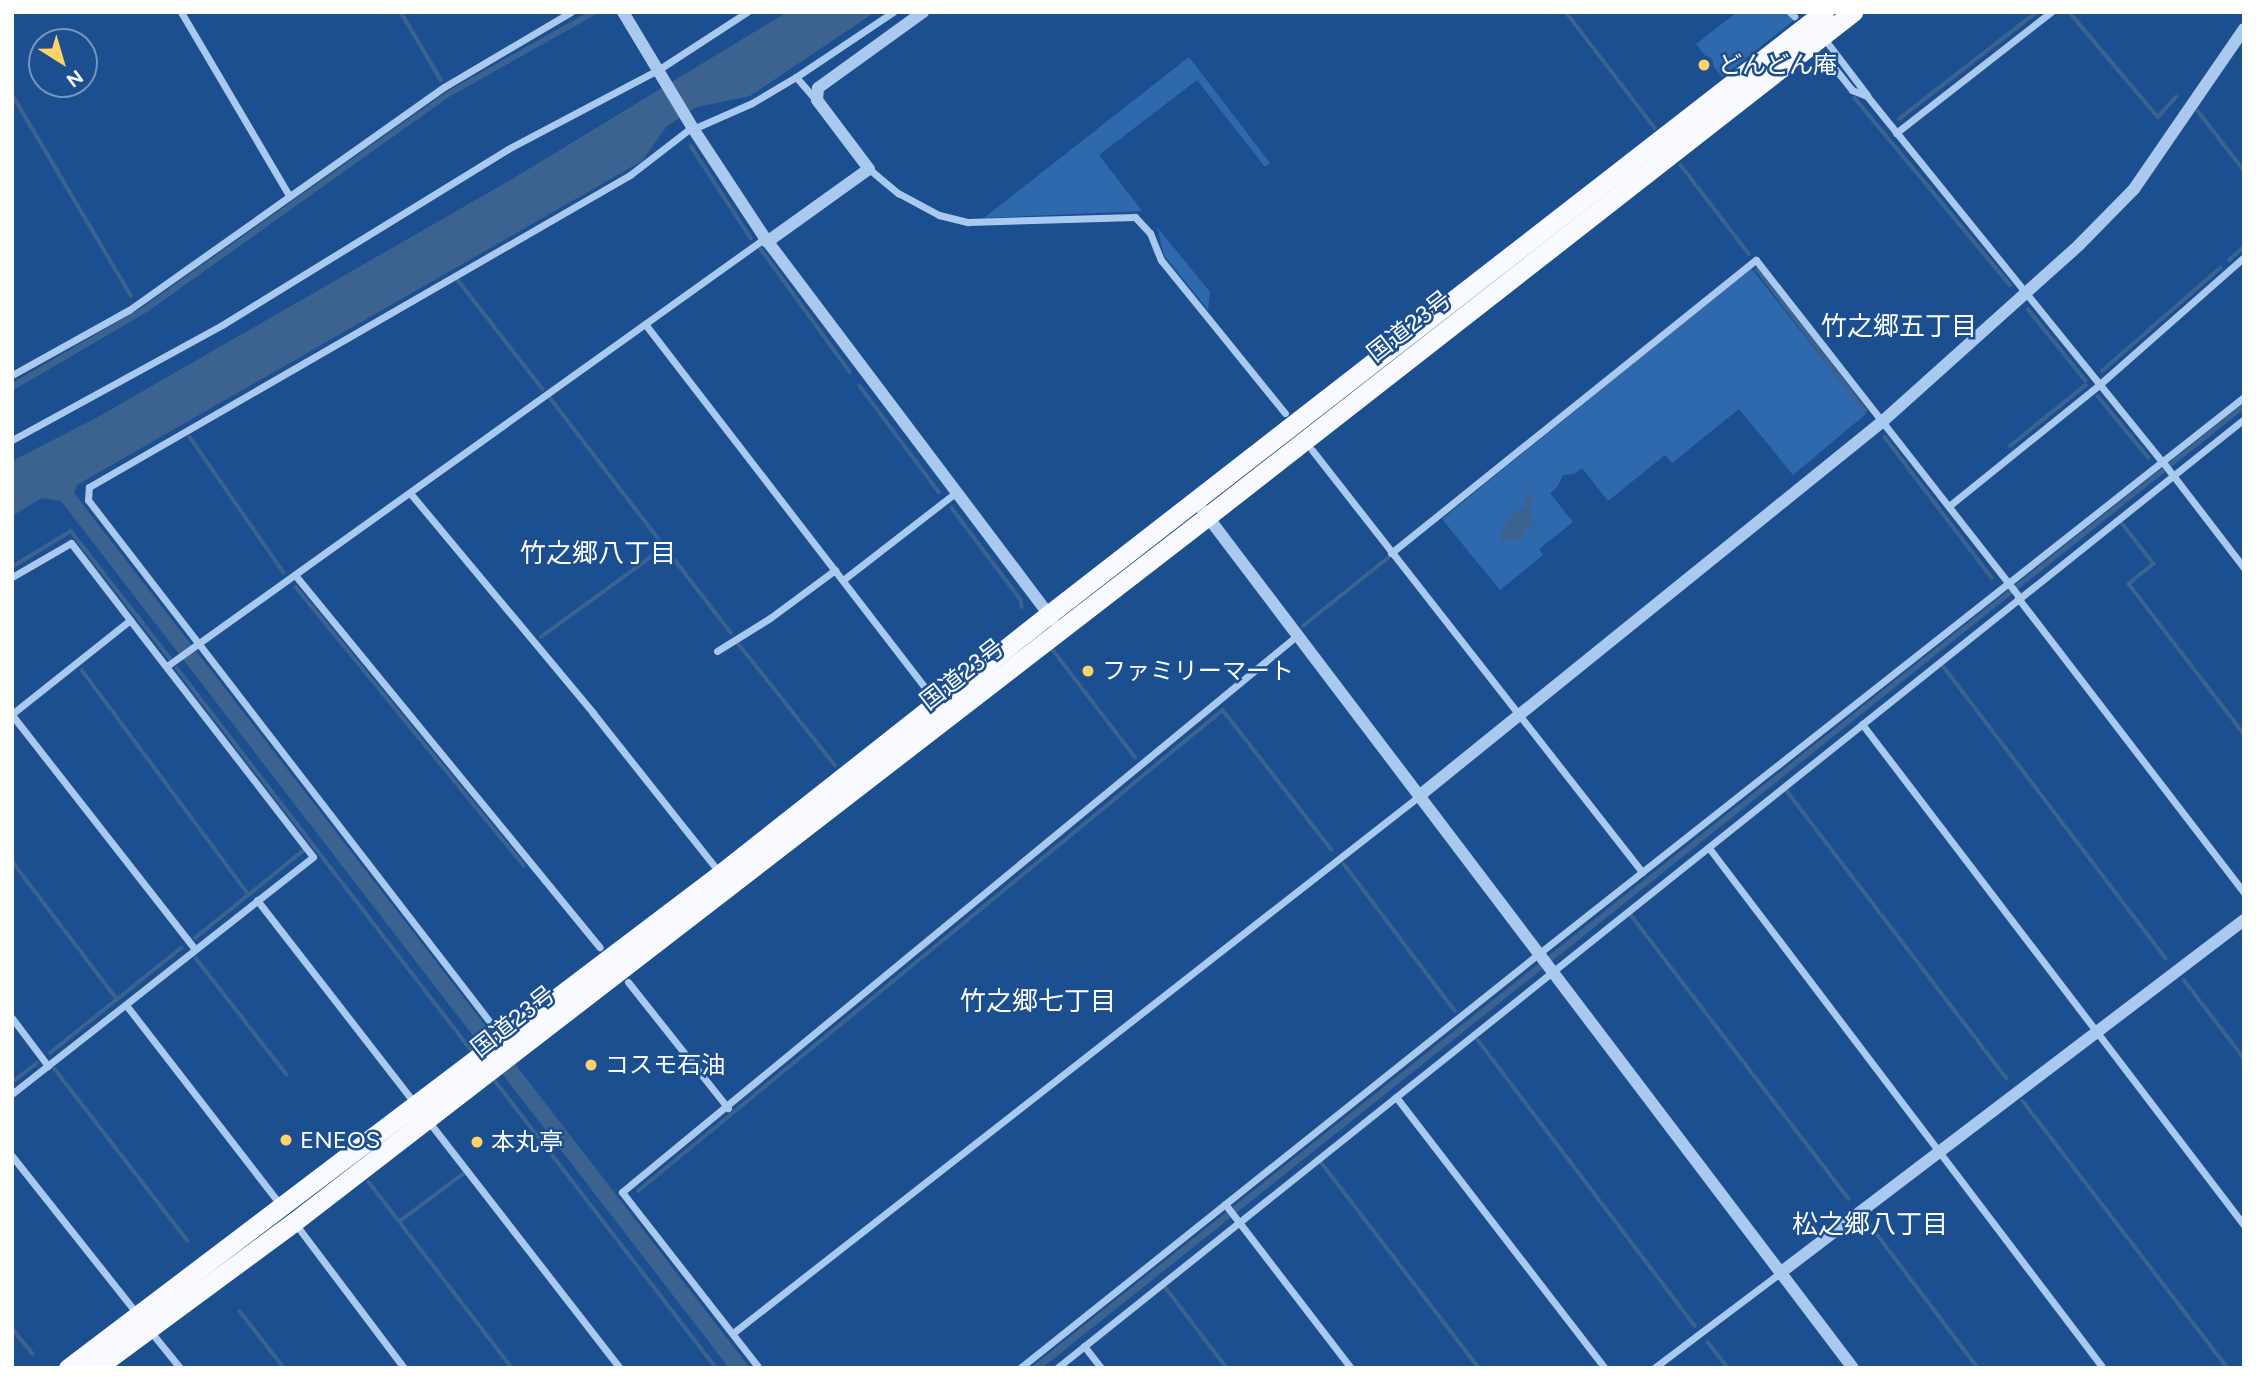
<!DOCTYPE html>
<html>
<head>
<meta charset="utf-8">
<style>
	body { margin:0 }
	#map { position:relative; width:2256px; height:1380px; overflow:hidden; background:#1b4f8f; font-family:Figtree,"Noto Sans JP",sans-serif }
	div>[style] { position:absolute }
	.green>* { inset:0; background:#2e69ad }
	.water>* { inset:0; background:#3c6290 }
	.stream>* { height:3.5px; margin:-1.75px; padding:0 1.75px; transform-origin:1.75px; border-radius:1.75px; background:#3c6290 }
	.minor>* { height:7px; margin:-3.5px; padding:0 3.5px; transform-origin:3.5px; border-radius:3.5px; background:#a9c9ee }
	.tertiary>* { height:12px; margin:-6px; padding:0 6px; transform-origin:6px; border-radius:6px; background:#a9c9ee }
	.trunk>* { height:19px; margin:-9.5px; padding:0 9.5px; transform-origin:9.5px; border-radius:9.5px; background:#f8faff }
	.dots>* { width:19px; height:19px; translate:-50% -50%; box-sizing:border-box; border:4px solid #1b4f8f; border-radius:50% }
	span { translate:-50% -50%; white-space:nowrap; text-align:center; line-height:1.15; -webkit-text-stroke:5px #1b4f8f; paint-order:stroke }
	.poi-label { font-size:24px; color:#fff }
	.left { translate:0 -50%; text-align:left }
	.street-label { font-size:24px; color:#fff }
	.neighbourhood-label { font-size:26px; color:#fff }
	.frame { position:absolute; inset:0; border:14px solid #fff; pointer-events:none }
	.north { position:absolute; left:28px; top:28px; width:70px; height:70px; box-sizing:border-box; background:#1b4f8f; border:2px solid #7695bc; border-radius:50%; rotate:143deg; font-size:19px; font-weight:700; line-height:28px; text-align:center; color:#fff }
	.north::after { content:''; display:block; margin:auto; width:24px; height:32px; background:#ffd166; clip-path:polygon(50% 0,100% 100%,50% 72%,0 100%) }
</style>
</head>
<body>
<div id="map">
	<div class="green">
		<i style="clip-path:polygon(1737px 12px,1787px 12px,1793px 21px,1722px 77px,1696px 44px)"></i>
		<i style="clip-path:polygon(1189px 57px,1270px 163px,1265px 167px,1197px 80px,1099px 155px,1142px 211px,984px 218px)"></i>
		<i style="clip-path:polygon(1157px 227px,1210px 292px,1208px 310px,1164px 255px)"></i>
		<i style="clip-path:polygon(1751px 268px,1866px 414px,1793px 475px,1739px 409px,1672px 463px,1665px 455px,1608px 501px,1582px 468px,1574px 474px,1563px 475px,1558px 486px,1550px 493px,1573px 522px,1539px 549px,1543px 555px,1500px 590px,1442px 519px)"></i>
	</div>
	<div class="water">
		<i style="clip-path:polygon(588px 12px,600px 12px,449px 97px,147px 312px,12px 391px,12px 383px,140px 309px,448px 91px)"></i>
		<i style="clip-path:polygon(787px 12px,875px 12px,750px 96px,697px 107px,667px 126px,642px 161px,77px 485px,74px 493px,750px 1368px,729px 1368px,61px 501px,42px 498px,12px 516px,12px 461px,96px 418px,512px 179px)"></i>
		<i style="clip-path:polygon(2244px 403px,2244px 409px,1042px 1368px,1030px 1368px)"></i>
		<i style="clip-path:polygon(1531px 492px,1533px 498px,1530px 514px,1536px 526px,1525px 528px,1524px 537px,1519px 540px,1501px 541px,1498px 530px,1501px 533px,1511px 516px,1522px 507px,1525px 509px,1526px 495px)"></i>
	</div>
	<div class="stream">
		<i style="left:401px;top:12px;width:79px;rotate:59.5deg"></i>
		<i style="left:1566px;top:12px;width:146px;rotate:52.5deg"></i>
		<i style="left:2071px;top:14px;width:135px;rotate:49.8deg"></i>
		<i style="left:2158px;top:117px;width:27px;rotate:-48deg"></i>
		<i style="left:12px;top:94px;width:234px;rotate:59.4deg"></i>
		<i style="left:1855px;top:98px;width:243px;rotate:50.3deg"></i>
		<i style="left:2198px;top:111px;width:75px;rotate:52.1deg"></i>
		<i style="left:1899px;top:119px;width:175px;rotate:-37.8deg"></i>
		<i style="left:691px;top:146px;width:110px;rotate:56.9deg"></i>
		<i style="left:1681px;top:165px;width:112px;rotate:52.6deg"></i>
		<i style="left:761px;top:249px;width:152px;rotate:54.1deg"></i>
		<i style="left:2229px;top:260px;width:18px;rotate:-41deg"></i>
		<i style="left:1757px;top:269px;width:178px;rotate:52.5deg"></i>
		<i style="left:458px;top:280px;width:138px;rotate:52.1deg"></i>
		<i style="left:2028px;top:309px;width:92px;rotate:51.1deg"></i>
		<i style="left:2102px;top:371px;width:157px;rotate:-41.1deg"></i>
		<i style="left:860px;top:386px;width:132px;rotate:53.3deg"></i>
		<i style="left:2098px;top:396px;width:80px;rotate:50.6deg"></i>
		<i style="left:551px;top:399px;width:295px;rotate:52.4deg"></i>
		<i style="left:190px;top:437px;width:165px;rotate:55.3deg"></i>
		<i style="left:1885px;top:437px;width:177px;rotate:52.8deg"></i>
		<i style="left:2010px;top:446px;width:97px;rotate:-38.8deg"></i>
		<i style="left:952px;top:508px;width:115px;rotate:53.1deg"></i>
		<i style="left:1021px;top:600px;width:7px;rotate:82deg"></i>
		<i style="left:2122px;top:523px;width:52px;rotate:52deg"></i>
		<i style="left:2154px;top:564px;width:32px;rotate:141deg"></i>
		<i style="left:2129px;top:584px;width:189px;rotate:52.5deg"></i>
		<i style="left:12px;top:567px;width:69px;rotate:-31.4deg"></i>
		<i style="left:71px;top:531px;width:161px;rotate:52.1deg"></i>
		<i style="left:296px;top:587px;width:360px;rotate:50.7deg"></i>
		<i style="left:1303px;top:626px;width:109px;rotate:-38.7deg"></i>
		<i style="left:541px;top:637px;width:153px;rotate:-36deg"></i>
		<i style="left:738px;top:643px;width:156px;rotate:51.5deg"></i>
		<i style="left:1053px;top:650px;width:135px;rotate:52.5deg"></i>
		<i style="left:1944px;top:667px;width:366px;rotate:52.7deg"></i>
		<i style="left:177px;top:668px;width:486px;rotate:52.4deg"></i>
		<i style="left:82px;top:670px;width:280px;rotate:53.4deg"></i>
		<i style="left:1787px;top:791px;width:362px;rotate:52.6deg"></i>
		<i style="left:12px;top:861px;width:173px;rotate:52.7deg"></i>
		<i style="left:1344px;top:864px;width:184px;rotate:52.9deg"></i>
		<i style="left:1631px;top:915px;width:358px;rotate:52.5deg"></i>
		<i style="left:195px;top:938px;width:139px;rotate:-38.9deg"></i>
		<i style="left:196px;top:958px;width:148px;rotate:52.1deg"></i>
		<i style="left:2184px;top:980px;width:98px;rotate:52.4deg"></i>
		<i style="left:1478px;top:1040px;width:359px;rotate:52.8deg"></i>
		<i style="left:50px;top:1053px;width:168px;rotate:-38.7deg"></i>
		<i style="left:55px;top:1069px;width:217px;rotate:52.3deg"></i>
		<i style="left:493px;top:1078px;width:366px;rotate:52.4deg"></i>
		<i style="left:12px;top:1082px;width:31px;rotate:-37deg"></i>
		<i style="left:2023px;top:1101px;width:337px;rotate:52.5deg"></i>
		<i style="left:1321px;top:1162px;width:260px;rotate:52.5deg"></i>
		<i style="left:369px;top:1182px;width:235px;rotate:52.4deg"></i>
		<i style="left:638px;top:1191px;width:757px;rotate:-39.43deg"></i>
		<i style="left:1223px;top:710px;width:177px;rotate:52.1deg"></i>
		<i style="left:400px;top:1221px;width:79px;rotate:-36.7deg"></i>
		<i style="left:1867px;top:1221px;width:184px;rotate:52.9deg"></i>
		<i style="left:1166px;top:1288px;width:101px;rotate:52.7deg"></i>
		<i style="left:240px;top:1311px;width:72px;rotate:52.3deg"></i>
		<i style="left:12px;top:1328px;width:33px;rotate:51deg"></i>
		<i style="left:1708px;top:1342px;width:33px;rotate:52deg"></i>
	</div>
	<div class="minor">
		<i style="left:181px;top:12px;width:212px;rotate:59.5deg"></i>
		<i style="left:1790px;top:12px;width:6px;rotate:45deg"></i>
		<i style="left:1823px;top:37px;width:73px;rotate:52.8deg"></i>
		<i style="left:1824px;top:55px;width:45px;rotate:51.3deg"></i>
		<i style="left:1852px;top:90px;width:16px;rotate:22deg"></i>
		<i style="left:1867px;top:96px;width:469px;rotate:51.1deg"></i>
		<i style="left:2162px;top:461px;width:135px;rotate:52.5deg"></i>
		<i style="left:796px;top:77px;width:117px;rotate:-33.8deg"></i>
		<i style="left:693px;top:129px;width:64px;rotate:-23.8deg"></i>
		<i style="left:752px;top:103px;width:51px;rotate:-30.6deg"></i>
		<i style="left:796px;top:77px;width:30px;rotate:49deg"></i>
		<i style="left:1896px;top:133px;width:197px;rotate:-38deg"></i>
		<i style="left:869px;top:169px;width:38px;rotate:40deg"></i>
		<i style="left:898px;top:193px;width:47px;rotate:28.2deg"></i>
		<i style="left:939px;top:215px;width:30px;rotate:14deg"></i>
		<i style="left:968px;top:222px;width:167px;rotate:-1.7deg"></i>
		<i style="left:1135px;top:217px;width:22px;rotate:47deg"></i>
		<i style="left:1150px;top:233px;width:29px;rotate:68deg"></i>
		<i style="left:1161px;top:260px;width:197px;rotate:51deg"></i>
		<i style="left:645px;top:324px;width:476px;rotate:52.4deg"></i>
		<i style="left:12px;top:375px;width:134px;rotate:-29.1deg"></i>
		<i style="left:129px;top:310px;width:386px;rotate:-35.3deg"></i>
		<i style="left:444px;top:87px;width:147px;rotate:-30.6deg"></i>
		<i style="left:12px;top:440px;width:239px;rotate:-28.7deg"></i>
		<i style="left:222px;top:325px;width:336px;rotate:-31.6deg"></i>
		<i style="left:508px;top:149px;width:170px;rotate:-27.8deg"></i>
		<i style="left:658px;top:70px;width:106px;rotate:-33.1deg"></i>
		<i style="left:1312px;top:450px;width:536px;rotate:51.97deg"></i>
		<i style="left:410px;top:493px;width:286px;rotate:50.2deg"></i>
		<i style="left:593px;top:713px;width:203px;rotate:51.6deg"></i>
		<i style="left:1949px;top:506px;width:194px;rotate:-38.9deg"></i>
		<i style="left:2100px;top:384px;width:192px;rotate:-41.4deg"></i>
		<i style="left:1391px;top:553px;width:468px;rotate:-38.8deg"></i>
		<i style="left:1756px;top:260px;width:427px;rotate:52deg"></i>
		<i style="left:295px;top:575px;width:481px;rotate:50.7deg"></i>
		<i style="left:12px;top:577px;width:68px;rotate:-30deg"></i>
		<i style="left:71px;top:543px;width:97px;rotate:52.5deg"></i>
		<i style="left:843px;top:580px;width:142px;rotate:-37.8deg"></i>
		<i style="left:2018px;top:598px;width:371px;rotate:52.5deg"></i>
		<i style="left:717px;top:651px;width:62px;rotate:-31.9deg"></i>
		<i style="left:770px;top:618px;width:81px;rotate:-36.4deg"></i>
		<i style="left:167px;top:666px;width:735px;rotate:-35.59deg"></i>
		<i style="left:12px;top:714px;width:151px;rotate:-38.5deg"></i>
		<i style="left:130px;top:620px;width:299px;rotate:52.3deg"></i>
		<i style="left:313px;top:857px;width:383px;rotate:141.8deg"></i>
		<i style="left:12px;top:715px;width:296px;rotate:52deg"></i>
		<i style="left:1862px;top:724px;width:630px;rotate:52.68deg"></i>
		<i style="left:1709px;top:848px;width:652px;rotate:52.85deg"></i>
		<i style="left:257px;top:900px;width:258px;rotate:52.2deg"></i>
		<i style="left:628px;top:982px;width:161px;rotate:51.6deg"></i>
		<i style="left:126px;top:1005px;width:252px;rotate:52.3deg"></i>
		<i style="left:12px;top:1018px;width:60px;rotate:53.1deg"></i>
		<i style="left:503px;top:1039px;width:680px;rotate:-127.59deg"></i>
		<i style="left:88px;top:500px;width:13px;rotate:-86deg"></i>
		<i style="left:89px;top:487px;width:625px;rotate:-29.97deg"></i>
		<i style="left:630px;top:175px;width:78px;rotate:-37.7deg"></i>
		<i style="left:1396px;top:1097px;width:342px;rotate:52.4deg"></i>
		<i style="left:429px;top:1122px;width:311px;rotate:52.2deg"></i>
		<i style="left:12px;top:1156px;width:203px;rotate:51.6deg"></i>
		<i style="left:1225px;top:1204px;width:207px;rotate:52.5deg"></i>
		<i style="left:294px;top:1222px;width:183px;rotate:53deg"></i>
		<i style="left:151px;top:1332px;width:46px;rotate:51.1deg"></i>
		<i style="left:733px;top:1333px;width:871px;rotate:-38.05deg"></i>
		<i style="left:1084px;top:1346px;width:28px;rotate:52deg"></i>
		<i style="left:759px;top:1368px;width:223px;rotate:-127.9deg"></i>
		<i style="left:622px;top:1192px;width:877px;rotate:-39.5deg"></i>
		<i style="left:1020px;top:1368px;width:662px;rotate:-38.62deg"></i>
		<i style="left:1537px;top:955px;width:901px;rotate:-38.28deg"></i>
		<i style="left:1057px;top:1368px;width:1520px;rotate:-38.64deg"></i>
		<i style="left:1654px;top:1368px;width:158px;rotate:-37deg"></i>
	</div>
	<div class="tertiary">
		<i style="left:623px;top:12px;width:134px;rotate:59deg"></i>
		<i style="left:692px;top:127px;width:133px;rotate:56.7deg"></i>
		<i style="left:765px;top:238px;width:478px;rotate:53deg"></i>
		<i style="left:767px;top:242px;width:125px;rotate:-35.6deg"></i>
		<i style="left:869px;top:169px;width:86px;rotate:-127deg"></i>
		<i style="left:817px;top:100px;width:12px;rotate:-85deg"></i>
		<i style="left:818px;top:88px;width:130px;rotate:-35.9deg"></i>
		<i style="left:1195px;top:500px;width:1089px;rotate:52.84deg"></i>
		<i style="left:1419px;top:796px;width:597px;rotate:-38.94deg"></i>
		<i style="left:1883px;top:421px;width:263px;rotate:-41.9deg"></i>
		<i style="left:2079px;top:245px;width:78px;rotate:-45.5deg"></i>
		<i style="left:2134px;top:189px;width:194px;rotate:-55.5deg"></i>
		<i style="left:1780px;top:1273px;width:583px;rotate:-37.26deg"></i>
	</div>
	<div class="trunk">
		<i style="left:68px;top:1368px;width:818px;rotate:-37.15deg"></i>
		<i style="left:720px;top:874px;width:418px;rotate:-38.3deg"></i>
		<i style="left:1048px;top:615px;width:983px;rotate:-37.85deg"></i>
		<i style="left:96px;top:1368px;width:246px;rotate:-36.4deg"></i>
		<i style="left:294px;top:1222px;width:1155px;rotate:-37.68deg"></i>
		<i style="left:1208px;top:516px;width:819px;rotate:-38deg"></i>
	</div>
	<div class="dots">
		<i style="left:1704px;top:65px;background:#ffd166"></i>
		<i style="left:1088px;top:671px;background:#ffd166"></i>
		<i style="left:591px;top:1065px;background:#ffd166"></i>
		<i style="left:286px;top:1140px;background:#ffd166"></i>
		<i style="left:477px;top:1142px;background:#ffd166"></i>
	</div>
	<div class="poi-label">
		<span class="left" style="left:1718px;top:65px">どんどん庵</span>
		<span class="left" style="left:1102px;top:671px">ファミリーマート</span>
		<span class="left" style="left:605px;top:1065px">コスモ石油</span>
		<span class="left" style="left:300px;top:1140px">ENEOS</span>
		<span class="left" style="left:491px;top:1142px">本丸亭</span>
	</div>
	<div class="street-label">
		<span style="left:1409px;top:326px;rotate:-38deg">国道23号</span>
		<span style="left:962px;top:674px;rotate:-38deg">国道23号</span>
		<span style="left:513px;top:1021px;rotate:-38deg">国道23号</span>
	</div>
	<div class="neighbourhood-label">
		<span style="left:1899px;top:327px">竹之郷五丁目</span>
		<span style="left:598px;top:554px">竹之郷八丁目</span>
		<span style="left:1038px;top:1002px">竹之郷七丁目</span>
		<span style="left:1870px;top:1225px">松之郷八丁目</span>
	</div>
	<div class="frame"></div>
	<div class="north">N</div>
</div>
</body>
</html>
